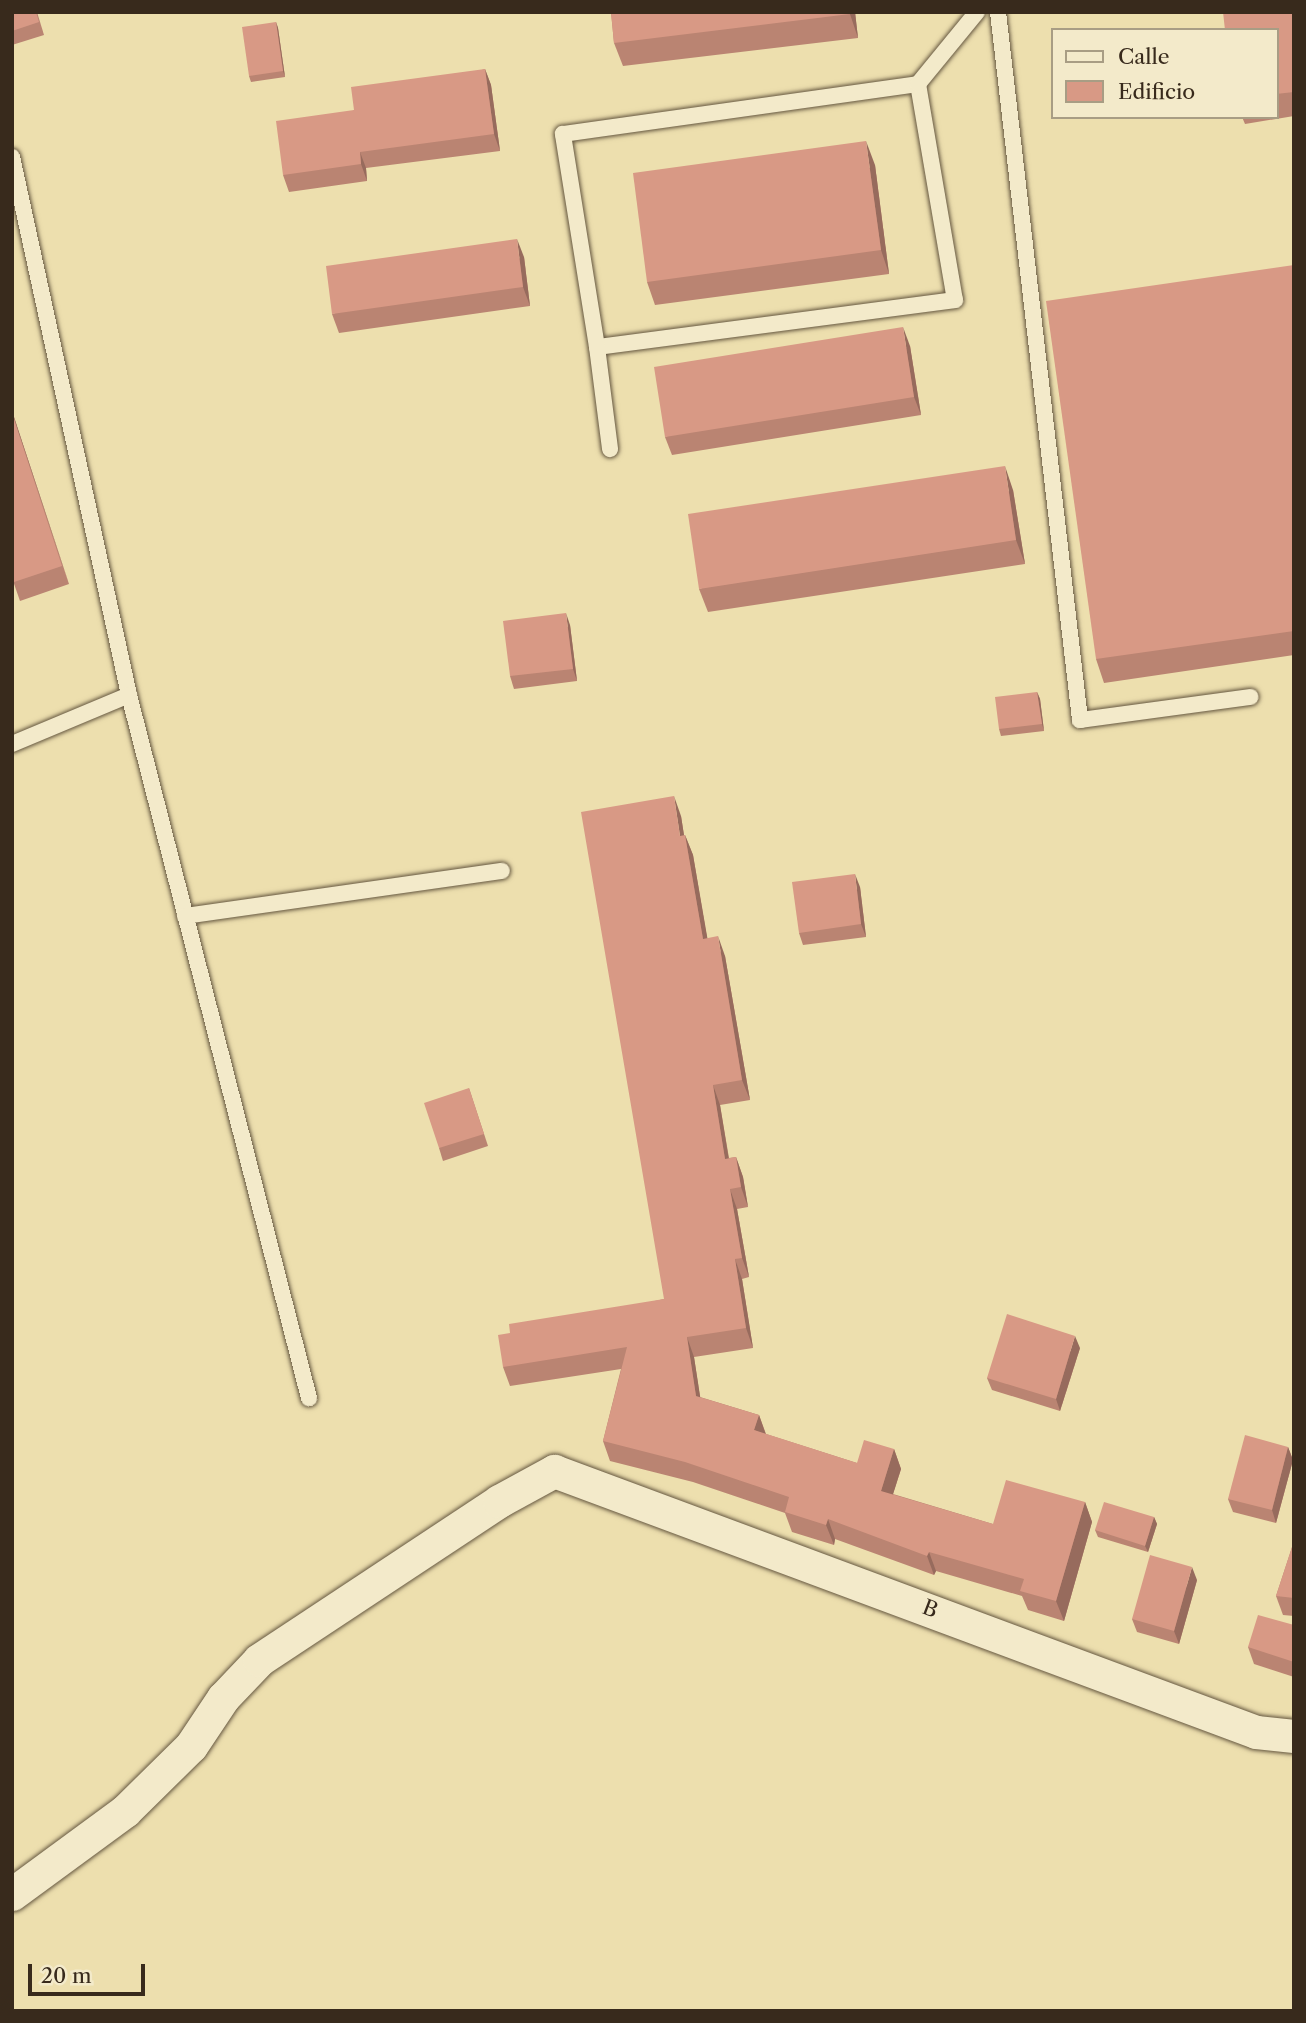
<!DOCTYPE html>
<html>
<head>
<meta charset="utf-8">
<style>
	body { margin:0 }
	#map { position:relative; width:1306px; height:2023px; overflow:hidden; background:#eddfae; font-family:"Libre Caslon Text",serif }
	div>[style] { position:absolute }
	.roads { filter:drop-shadow(0 0 2px #655740) drop-shadow(0 0 2px #655740) }
	.lane>* { height:16px; margin:-8px; padding:0 8px; transform-origin:8px; border-radius:8px; background:#f3eaca }
	.street>* { height:33px; margin:-16.5px; padding:0 16.5px; transform-origin:16.5px; border-radius:16.5px; background:#f3eaca }
	.wall>* { inset:0; background:#ba8472 }
	.shaded-wall>* { inset:0; background:#976b5d }
	.building>* { inset:0; background:#d89985 }
	span { translate:-50% -50%; white-space:nowrap; text-align:center; line-height:1.15; -webkit-text-stroke:5px #f3eaca; paint-order:stroke }
	.street-label { font-size:21px; color:#382a1c }
	.frame { position:absolute; inset:0; border:14px solid #382a1c; pointer-events:none }
	.legend { position:absolute; left:1051px; top:28px; width:228px; height:91px; box-sizing:border-box; background:#f3eaca; border:2px solid #a89d84; margin:0; padding:9px 12px; list-style:none; font-size:21px; color:#382a1c }
	.legend li { display:flex; align-items:center; gap:14px; height:35px }
	.legend b { width:35px; border:2px solid #a89d84 }
	.scale { position:absolute; left:28px; top:1964px; width:117px; height:32px; box-sizing:border-box; border:4px solid #382a1c; border-top:0; padding-left:9px; font-size:21px; line-height:24px; white-space:nowrap; color:#382a1c; -webkit-text-stroke:5px #f3eaca; paint-order:stroke }
</style>
</head>
<body>
<div id="map">
	<div class="roads">
		<div class="lane">
			<i style="left:998px;top:12px;width:713px;rotate:83.39deg"></i>
			<i style="left:1080px;top:720px;width:172px;rotate:-7.7deg"></i>
			<i style="left:918px;top:84px;width:219px;rotate:80.3deg"></i>
			<i style="left:955px;top:300px;width:361px;rotate:172.5deg"></i>
			<i style="left:597px;top:347px;width:216px;rotate:-99.1deg"></i>
			<i style="left:563px;top:134px;width:359px;rotate:-8deg"></i>
			<i style="left:918px;top:84px;width:93px;rotate:-50.7deg"></i>
			<i style="left:12px;top:157px;width:551px;rotate:77.73deg"></i>
			<i style="left:129px;top:695px;width:726px;rotate:75.64deg"></i>
			<i style="left:597px;top:347px;width:103px;rotate:82.7deg"></i>
			<i style="left:12px;top:744px;width:127px;rotate:-22.7deg"></i>
			<i style="left:185px;top:916px;width:320px;rotate:-8.1deg"></i>
		</div>
		<div class="street">
			<i style="left:12px;top:1894px;width:140px;rotate:-36.3deg"></i>
			<i style="left:125px;top:1811px;width:93px;rotate:-44.6deg"></i>
			<i style="left:191px;top:1746px;width:58px;rotate:-56.3deg"></i>
			<i style="left:223px;top:1698px;width:52px;rotate:-46.5deg"></i>
			<i style="left:259px;top:1660px;width:288px;rotate:-33.5deg"></i>
			<i style="left:499px;top:1501px;width:63px;rotate:-28.6deg"></i>
			<i style="left:554px;top:1471px;width:749px;rotate:20.39deg"></i>
			<i style="left:1256px;top:1732px;width:38px;rotate:6deg"></i>
		</div>
	</div>
	<div class="wall">
		<i style="clip-path:polygon(12px 12px,37px 12px,44px 35px,12px 45px)"></i>
		<i style="clip-path:polygon(611px 12px,855px 12px,858px 38px,623px 66px,614px 43px)"></i>
		<i style="clip-path:polygon(1294px 12px,1294px 116px,1245px 124px,1242px 117px,1276px 117px,1276px 30px)"></i>
		<i style="clip-path:polygon(276px 22px,278px 28px,285px 77px,251px 82px,249px 76px)"></i>
		<i style="clip-path:polygon(485px 69px,491px 85px,500px 151px,366px 168px,367px 181px,289px 192px,283px 175px,354px 110px)"></i>
		<i style="clip-path:polygon(875px 165px,889px 274px,655px 305px,647px 282px)"></i>
		<i style="clip-path:polygon(524px 257px,530px 306px,339px 333px,332px 314px)"></i>
		<i style="clip-path:polygon(1294px 265px,1294px 655px,1104px 683px,1096px 659px)"></i>
		<i style="clip-path:polygon(910px 346px,921px 415px,672px 455px,665px 437px)"></i>
		<i style="clip-path:polygon(12px 411px,69px 584px,20px 601px,12px 578px)"></i>
		<i style="clip-path:polygon(1013px 490px,1025px 564px,708px 612px,699px 589px)"></i>
		<i style="clip-path:polygon(570px 625px,577px 681px,514px 689px,510px 676px)"></i>
		<i style="clip-path:polygon(1037px 692px,1040px 699px,1044px 731px,1001px 736px,999px 729px)"></i>
		<i style="clip-path:polygon(681px 816px,684px 835px,685px 835px,693px 855px,707px 938px,725px 956px,750px 1100px,720px 1105px,729px 1158px,736px 1157px,743px 1177px,748px 1207px,737px 1209px,749px 1277px,742px 1279px,753px 1348px,694px 1357px,700px 1397px,759px 1415px,766px 1434px,857px 1463px,894px 1449px,901px 1469px,893px 1494px,993px 1524px,1085px 1502px,1092px 1522px,1064px 1621px,1028px 1610px,1022px 1596px,936px 1571px,934px 1575px,835px 1539px,834px 1545px,792px 1532px,785px 1513px,693px 1482px,610px 1461px,603px 1441px,621px 1369px,510px 1386px,503px 1367px,510px 1333px,664px 1299px)"></i>
		<i style="clip-path:polygon(860px 887px,866px 937px,803px 945px,799px 933px)"></i>
		<i style="clip-path:polygon(469px 1088px,488px 1146px,443px 1161px,439px 1148px)"></i>
		<i style="clip-path:polygon(1080px 1348px,1060px 1411px,992px 1390px,987px 1378px)"></i>
		<i style="clip-path:polygon(1288px 1447px,1293px 1460px,1276px 1523px,1233px 1512px,1228px 1499px)"></i>
		<i style="clip-path:polygon(1154px 1517px,1157px 1524px,1148px 1552px,1098px 1537px,1095px 1530px)"></i>
		<i style="clip-path:polygon(1294px 1541px,1294px 1616px,1283px 1615px,1276px 1596px)"></i>
		<i style="clip-path:polygon(1197px 1580px,1179px 1644px,1137px 1632px,1132px 1619px)"></i>
		<i style="clip-path:polygon(1294px 1625px,1294px 1677px,1254px 1664px,1248px 1647px)"></i>
	</div>
	<div class="shaded-wall">
		<i style="clip-path:polygon(849px 12px,855px 12px,858px 38px,850px 14px)"></i>
		<i style="clip-path:polygon(276px 22px,278px 28px,285px 77px,283px 71px)"></i>
		<i style="clip-path:polygon(485px 69px,491px 85px,500px 151px,494px 134px)"></i>
		<i style="clip-path:polygon(866px 141px,875px 165px,889px 274px,881px 250px)"></i>
		<i style="clip-path:polygon(360px 152px,366px 168px,367px 181px,361px 164px)"></i>
		<i style="clip-path:polygon(517px 239px,524px 257px,530px 306px,523px 287px)"></i>
		<i style="clip-path:polygon(903px 327px,910px 346px,921px 415px,914px 397px)"></i>
		<i style="clip-path:polygon(12px 411px,69px 584px,12px 413px)"></i>
		<i style="clip-path:polygon(1005px 466px,1013px 490px,1025px 564px,1016px 540px)"></i>
		<i style="clip-path:polygon(566px 613px,570px 625px,577px 681px,573px 669px)"></i>
		<i style="clip-path:polygon(1037px 692px,1040px 699px,1044px 731px,1042px 724px)"></i>
		<i style="clip-path:polygon(674px 796px,681px 816px,687px 855px,680px 836px)"></i>
		<i style="clip-path:polygon(685px 835px,693px 855px,711px 959px,703px 939px)"></i>
		<i style="clip-path:polygon(855px 874px,860px 887px,866px 937px,861px 924px)"></i>
		<i style="clip-path:polygon(718px 936px,725px 956px,750px 1100px,742px 1080px)"></i>
		<i style="clip-path:polygon(713px 1085px,720px 1105px,732px 1179px,725px 1159px)"></i>
		<i style="clip-path:polygon(736px 1157px,743px 1177px,748px 1207px,741px 1187px)"></i>
		<i style="clip-path:polygon(730px 1189px,737px 1209px,749px 1277px,742px 1258px)"></i>
		<i style="clip-path:polygon(735px 1259px,742px 1279px,753px 1348px,746px 1328px)"></i>
		<i style="clip-path:polygon(1075px 1336px,1080px 1348px,1060px 1411px,1056px 1399px)"></i>
		<i style="clip-path:polygon(687px 1337px,694px 1357px,703px 1415px,696px 1396px)"></i>
		<i style="clip-path:polygon(759px 1415px,766px 1435px,754px 1430px)"></i>
		<i style="clip-path:polygon(1288px 1447px,1293px 1460px,1276px 1523px,1272px 1510px)"></i>
		<i style="clip-path:polygon(894px 1449px,901px 1469px,888px 1510px,881px 1491px)"></i>
		<i style="clip-path:polygon(1085px 1502px,1092px 1522px,1064px 1621px,1056px 1601px)"></i>
		<i style="clip-path:polygon(1154px 1517px,1157px 1524px,1148px 1552px,1145px 1546px)"></i>
		<i style="clip-path:polygon(828px 1519px,835px 1539px,834px 1545px,826px 1525px)"></i>
		<i style="clip-path:polygon(929px 1552px,936px 1571px,934px 1575px,927px 1556px)"></i>
		<i style="clip-path:polygon(1192px 1567px,1197px 1580px,1179px 1644px,1174px 1631px)"></i>
	</div>
	<div class="building">
		<i style="clip-path:polygon(12px 12px,36px 12px,39px 22px,12px 31px)"></i>
		<i style="clip-path:polygon(611px 12px,849px 12px,850px 14px,614px 43px)"></i>
		<i style="clip-path:polygon(1223px 12px,1294px 12px,1294px 92px,1276px 94px,1276px 30px,1225px 30px)"></i>
		<i style="clip-path:polygon(276px 22px,283px 71px,249px 76px,242px 27px)"></i>
		<i style="clip-path:polygon(485px 69px,494px 134px,360px 152px,361px 164px,283px 175px,276px 121px,354px 110px,351px 87px)"></i>
		<i style="clip-path:polygon(866px 141px,881px 250px,647px 282px,633px 173px)"></i>
		<i style="clip-path:polygon(517px 239px,523px 287px,332px 314px,326px 266px)"></i>
		<i style="clip-path:polygon(1294px 265px,1294px 631px,1096px 659px,1046px 301px)"></i>
		<i style="clip-path:polygon(903px 327px,914px 397px,665px 437px,654px 367px)"></i>
		<i style="clip-path:polygon(12px 413px,62px 566px,14px 582px,12px 578px)"></i>
		<i style="clip-path:polygon(1005px 466px,1016px 540px,699px 589px,688px 514px)"></i>
		<i style="clip-path:polygon(566px 613px,573px 669px,510px 676px,503px 621px)"></i>
		<i style="clip-path:polygon(1037px 692px,1042px 724px,999px 729px,995px 697px)"></i>
		<i style="clip-path:polygon(674px 796px,680px 836px,685px 835px,703px 939px,718px 936px,742px 1080px,713px 1085px,725px 1159px,736px 1157px,741px 1187px,730px 1189px,742px 1258px,735px 1259px,746px 1328px,687px 1337px,696px 1396px,759px 1415px,754px 1430px,857px 1463px,864px 1440px,894px 1449px,881px 1491px,993px 1524px,1006px 1480px,1085px 1502px,1056px 1601px,1020px 1591px,1024px 1579px,929px 1552px,927px 1556px,828px 1519px,826px 1525px,785px 1512px,789px 1497px,685px 1462px,603px 1441px,627px 1347px,503px 1367px,498px 1335px,510px 1333px,509px 1324px,664px 1299px,581px 812px)"></i>
		<i style="clip-path:polygon(855px 874px,861px 924px,799px 933px,792px 882px)"></i>
		<i style="clip-path:polygon(469px 1088px,484px 1134px,439px 1148px,424px 1103px)"></i>
		<i style="clip-path:polygon(1007px 1314px,1075px 1336px,1056px 1399px,987px 1378px)"></i>
		<i style="clip-path:polygon(1245px 1435px,1288px 1447px,1272px 1510px,1228px 1499px)"></i>
		<i style="clip-path:polygon(1104px 1502px,1154px 1517px,1145px 1546px,1095px 1530px)"></i>
		<i style="clip-path:polygon(1294px 1541px,1294px 1598px,1276px 1596px)"></i>
		<i style="clip-path:polygon(1150px 1555px,1192px 1567px,1174px 1631px,1132px 1619px)"></i>
		<i style="clip-path:polygon(1258px 1615px,1294px 1625px,1294px 1662px,1248px 1647px)"></i>
	</div>
	<div class="street-label">
		<span style="left:930px;top:1609px;rotate:21deg">B</span>
	</div>
	<div class="frame"></div>
	<ul class="legend">
	<li><b style="height:9px;background:#f3eaca"></b>Calle</li>
	<li><b style="height:19px;background:#d89985"></b>Edificio</li>
	</ul>
	<div class="scale">20 m</div>
</div>
</body>
</html>
